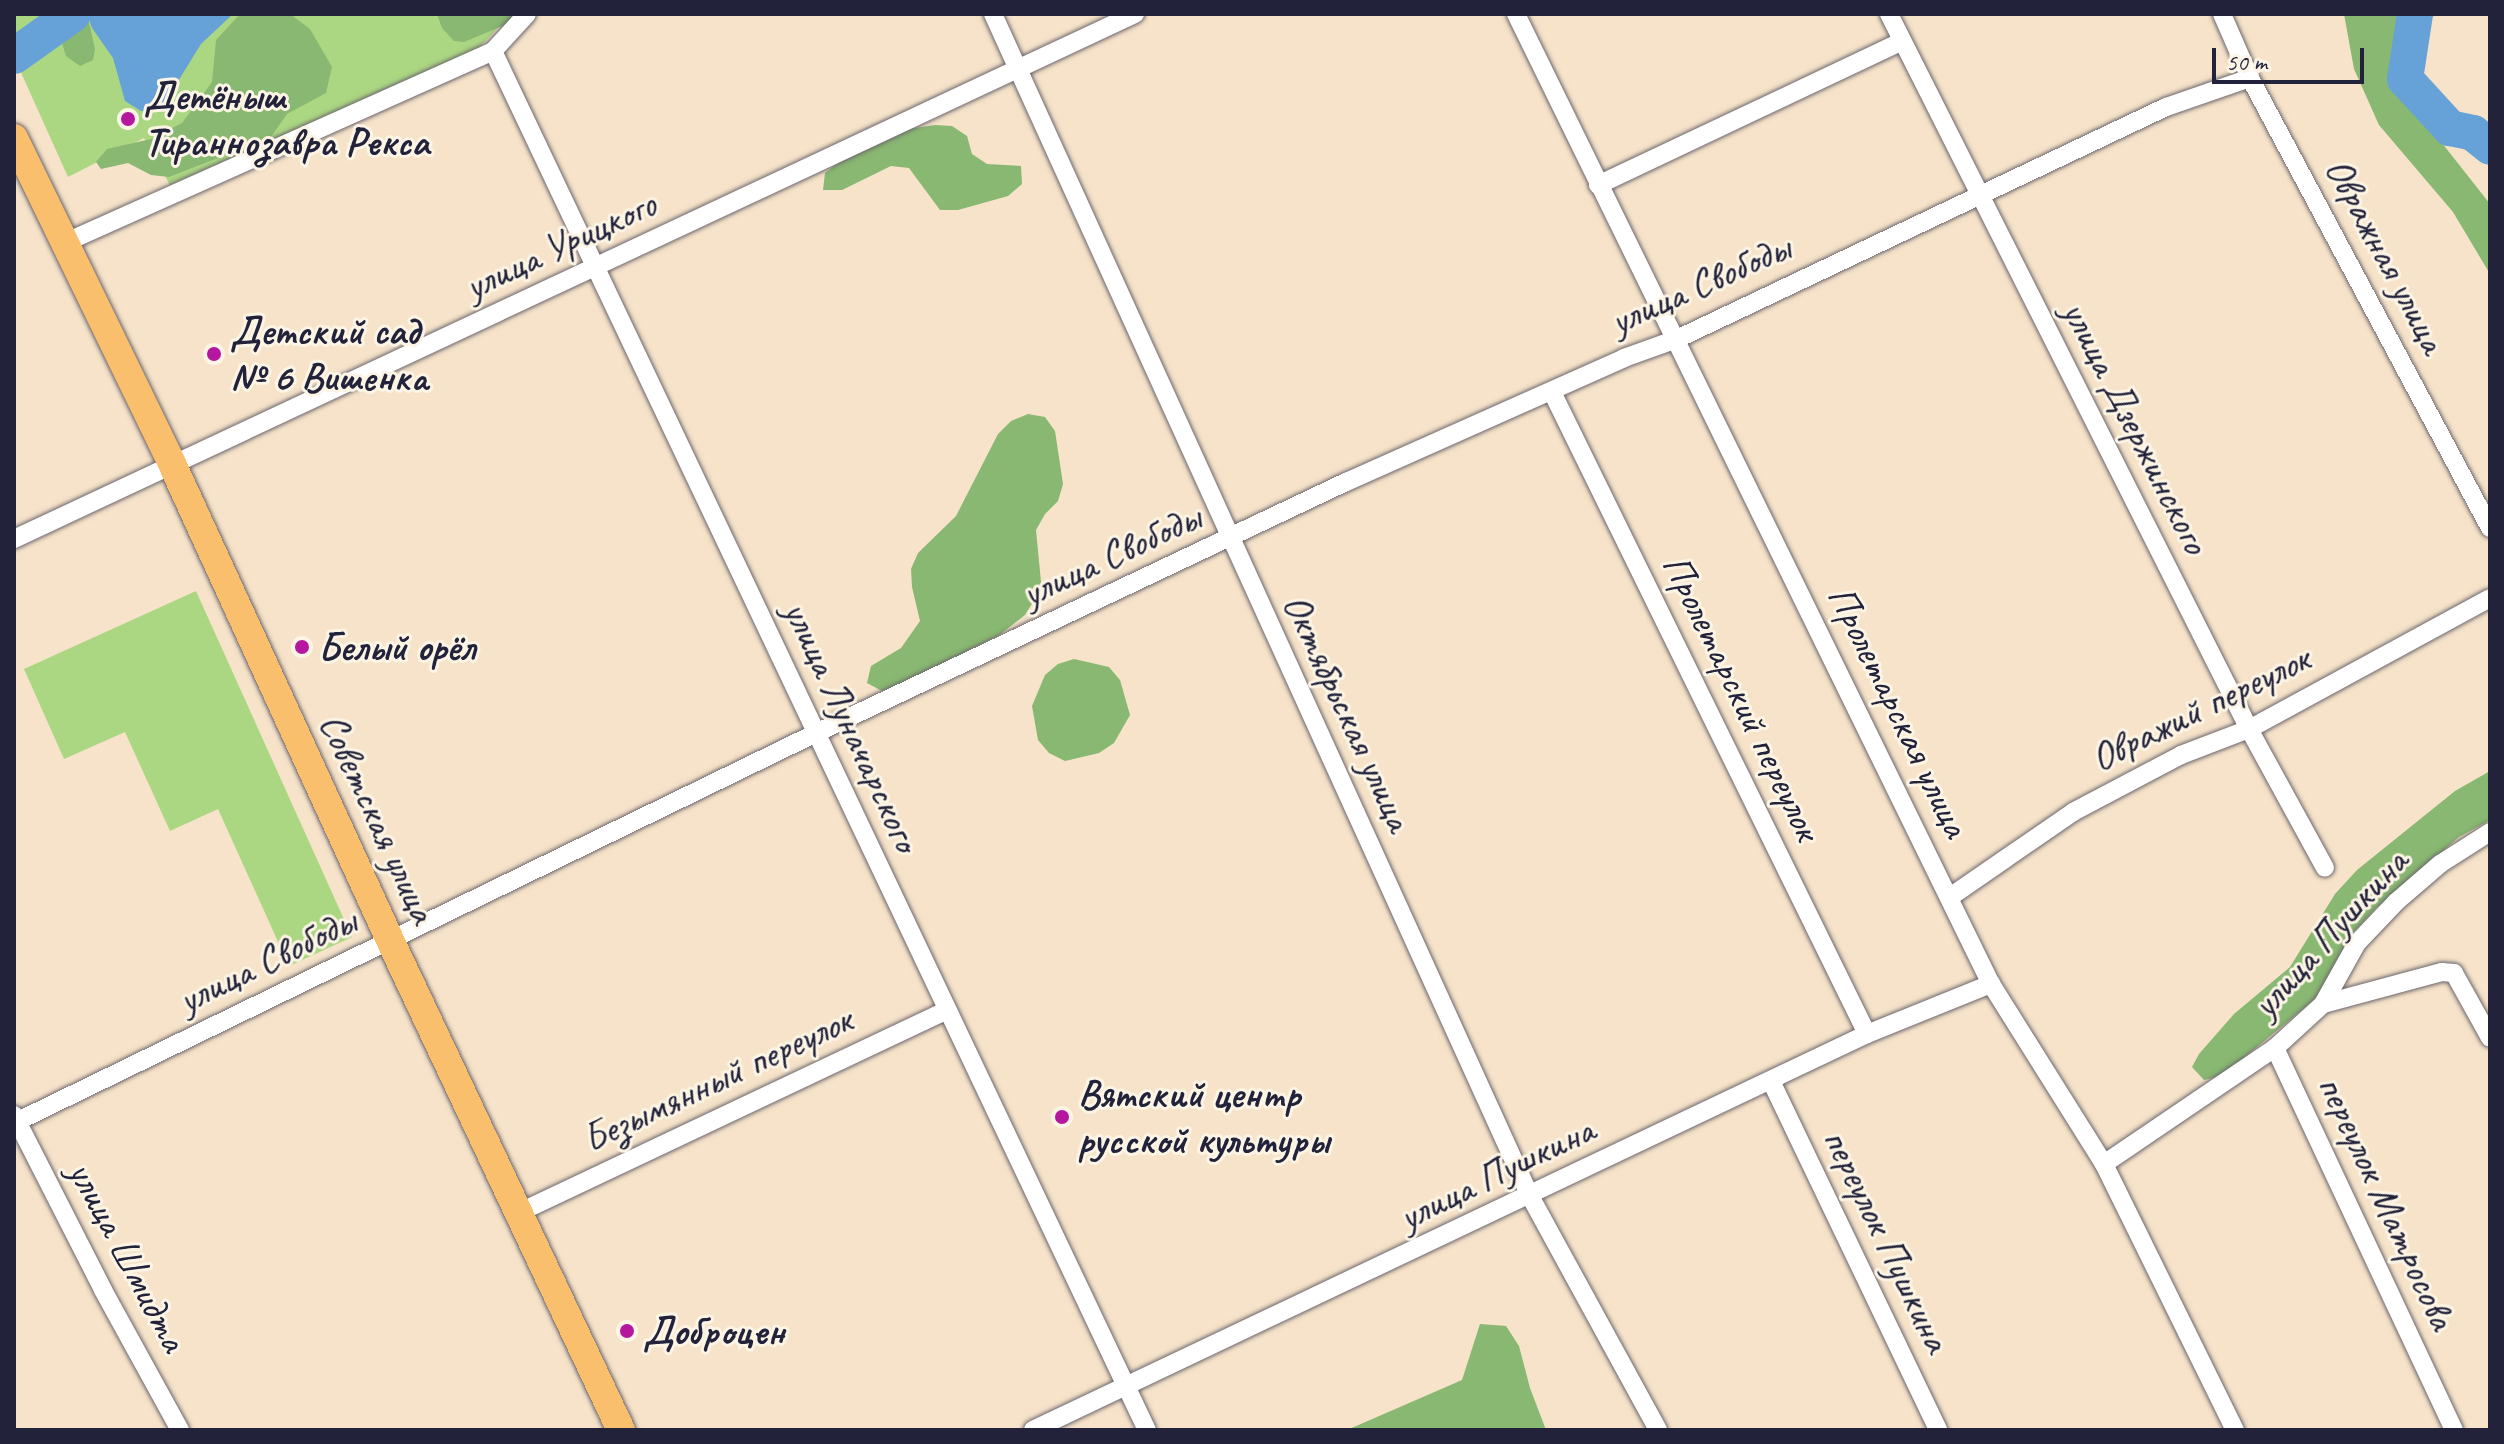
<!DOCTYPE html>
<html>
<head>
<meta charset="utf-8">
<style>
	body { margin:0 }
	#map { position:relative; width:2504px; height:1444px; overflow:hidden; background:#f6e3c9; font-family:Caveat,sans-serif }
	div>[style] { position:absolute }
	.green>* { inset:0; background:#abd783 }
	.forest>* { inset:0; background:#88b871 }
	.water>* { inset:0; background:#66a2d7 }
	.river>* { height:36px; margin:-18px; padding:0 18px; transform-origin:18px; border-radius:18px; background:#66a2d7 }
	.roads { filter:drop-shadow(0 0 2px #6c666d) drop-shadow(0 0 2px #6c666d) }
	.minor>* { height:18px; margin:-9px; padding:0 9px; transform-origin:9px; border-radius:9px; background:#fff }
	.primary>* { height:28px; margin:-14px; padding:0 14px; transform-origin:14px; border-radius:14px; background:#f9bf6d }
	.dots>* { width:22px; height:22px; translate:-50% -50%; box-sizing:border-box; border:4px solid #fcf5e5; border-radius:50% }
	span { translate:-50% -50%; white-space:nowrap; text-align:center; line-height:1.15; -webkit-text-stroke:6px #fcf5e5; paint-order:stroke }
	.poi-label { font-size:40px; color:#22223b; font-weight:700 }
	.left { translate:0 -50%; text-align:left }
	.street-label { font-size:40px; color:#22223b }
	.frame { position:absolute; inset:0; border:16px solid #22223b; pointer-events:none }
	.scale { position:absolute; left:2212px; top:48px; width:152px; height:36px; box-sizing:border-box; border:4px solid #22223b; border-top:0; padding-left:10px; font-size:24px; line-height:28px; white-space:nowrap; color:#22223b; -webkit-text-stroke:6px #fcf5e5; paint-order:stroke }
</style>
</head>
<body>
<div id="map">
	<div class="green">
		<i style="clip-path:polygon(14px 14px,511px 14px,472px 55px,170px 185px,144px 138px,68px 177px,14px 57px)"></i>
		<i style="clip-path:polygon(196px 591px,352px 937px,289px 966px,218px 809px,170px 831px,125px 732px,64px 759px,24px 669px)"></i>
	</div>
	<div class="forest">
		<i style="clip-path:polygon(53px 14px,87px 14px,95px 49px,93px 60px,80px 66px,66px 56px)"></i>
		<i style="clip-path:polygon(240px 14px,290px 14px,310px 29px,332px 67px,326px 93px,287px 114px,271px 137px,169px 177px,151px 175px,128px 163px,101px 169px,96px 162px,107px 149px,151px 139px,182px 123px,212px 82px,216px 40px)"></i>
		<i style="clip-path:polygon(437px 14px,516px 14px,512px 22px,464px 42px,454px 41px,442px 28px)"></i>
		<i style="clip-path:polygon(2344px 14px,2436px 14px,2404px 44px,2400px 63px,2416px 110px,2490px 204px,2490px 274px,2453px 212px,2379px 125px,2354px 69px)"></i>
		<i style="clip-path:polygon(935px 125px,952px 126px,967px 136px,972px 154px,987px 164px,1021px 166px,1022px 184px,1008px 196px,958px 210px,940px 210px,909px 168px,891px 166px,842px 190px,823px 190px,825px 173px,852px 152px,901px 130px)"></i>
		<i style="clip-path:polygon(1028px 414px,1045px 417px,1055px 431px,1063px 484px,1058px 501px,1045px 514px,1036px 530px,1041px 582px,1035px 599px,1025px 615px,998px 636px,899px 685px,882px 691px,867px 683px,871px 666px,901px 648px,920px 621px,912px 587px,911px 569px,918px 553px,956px 516px,998px 434px,1011px 421px)"></i>
		<i style="clip-path:polygon(1074px 659px,1109px 667px,1120px 680px,1130px 715px,1114px 743px,1099px 753px,1065px 761px,1049px 753px,1038px 740px,1032px 706px,1045px 675px,1058px 664px)"></i>
		<i style="clip-path:polygon(2490px 771px,2490px 820px,2459px 837px,2375px 909px,2351px 935px,2342px 965px,2321px 994px,2222px 1076px,2204px 1080px,2192px 1067px,2199px 1054px,2234px 1014px,2290px 967px,2335px 894px,2357px 870px,2455px 791px)"></i>
		<i style="clip-path:polygon(1480px 1324px,1506px 1326px,1519px 1346px,1530px 1388px,1546px 1430px,1347px 1430px,1462px 1380px)"></i>
	</div>
	<div class="water">
		<i style="clip-path:polygon(87px 14px,233px 14px,201px 44px,164px 104px,156px 110px,141px 111px,125px 101px,113px 58px,92px 28px)"></i>
	</div>
	<div class="river">
		<i style="left:2415px;top:14px;width:66px;rotate:98.7deg"></i>
		<i style="left:2405px;top:79px;width:67px;rotate:47.4deg"></i>
		<i style="left:2450px;top:128px;width:24px;rotate:12deg"></i>
		<i style="left:2473px;top:133px;width:22px;rotate:39deg"></i>
		<i style="left:14px;top:56px;width:72px;rotate:-35.4deg"></i>
	</div>
	<div class="roads">
		<div class="minor">
			<i style="left:993px;top:14px;width:1298px;rotate:65.57deg"></i>
			<i style="left:1530px;top:1196px;width:267px;rotate:61.3deg"></i>
			<i style="left:1516px;top:14px;width:1080px;rotate:63.91deg"></i>
			<i style="left:1991px;top:984px;width:213px;rotate:57.9deg"></i>
			<i style="left:2104px;top:1164px;width:297px;rotate:63.8deg"></i>
			<i style="left:1889px;top:14px;width:801px;rotate:63.27deg"></i>
			<i style="left:2249px;top:729px;width:158px;rotate:61.3deg"></i>
			<i style="left:2222px;top:14px;width:70px;rotate:66.4deg"></i>
			<i style="left:2250px;top:78px;width:510px;rotate:61.93deg"></i>
			<i style="left:493px;top:51px;width:1526px;rotate:64.63deg"></i>
			<i style="left:1598px;top:185px;width:336px;rotate:-25.3deg"></i>
			<i style="left:64px;top:243px;width:470px;rotate:-24.1deg"></i>
			<i style="left:493px;top:51px;width:50px;rotate:-47.4deg"></i>
			<i style="left:1552px;top:392px;width:715px;rotate:63.86deg"></i>
			<i style="left:14px;top:539px;width:1238px;rotate:-25.1deg"></i>
			<i style="left:1950px;top:897px;width:150px;rotate:-34.6deg"></i>
			<i style="left:2073px;top:812px;width:122px;rotate:-27.8deg"></i>
			<i style="left:2181px;top:755px;width:73px;rotate:-20.9deg"></i>
			<i style="left:2249px;top:729px;width:274px;rotate:-28.5deg"></i>
			<i style="left:2323px;top:1004px;width:123px;rotate:-15.1deg"></i>
			<i style="left:2442px;top:972px;width:12px;rotate:5deg"></i>
			<i style="left:2454px;top:973px;width:74px;rotate:61deg"></i>
			<i style="left:2275px;top:1048px;width:422px;rotate:64.9deg"></i>
			<i style="left:1771px;top:1081px;width:387px;rotate:64.4deg"></i>
			<i style="left:14px;top:1115px;width:196px;rotate:63deg"></i>
			<i style="left:103px;top:1290px;width:160px;rotate:61.2deg"></i>
			<i style="left:14px;top:1123px;width:890px;rotate:-25.93deg"></i>
			<i style="left:814px;top:734px;width:589px;rotate:-25.35deg"></i>
			<i style="left:1346px;top:482px;width:304px;rotate:-24deg"></i>
			<i style="left:1624px;top:358px;width:56px;rotate:-19.7deg"></i>
			<i style="left:1677px;top:339px;width:541px;rotate:-25.38deg"></i>
			<i style="left:2166px;top:107px;width:89px;rotate:-19deg"></i>
			<i style="left:2104px;top:1164px;width:207px;rotate:-34.2deg"></i>
			<i style="left:2275px;top:1048px;width:65px;rotate:-42.5deg"></i>
			<i style="left:2323px;top:1004px;width:70px;rotate:-60.9deg"></i>
			<i style="left:2357px;top:943px;width:57px;rotate:-46.4deg"></i>
			<i style="left:2396px;top:902px;width:58px;rotate:-40.8deg"></i>
			<i style="left:2440px;top:864px;width:59px;rotate:-32.6deg"></i>
			<i style="left:518px;top:1213px;width:475px;rotate:-25.3deg"></i>
			<i style="left:1033px;top:1430px;width:923px;rotate:-25.4deg"></i>
			<i style="left:1867px;top:1034px;width:134px;rotate:-22deg"></i>
		</div>
		<div class="primary">
			<i style="left:14px;top:138px;width:365px;rotate:64.1deg"></i>
			<i style="left:173px;top:466px;width:521px;rotate:65.4deg"></i>
			<i style="left:390px;top:940px;width:542px;rotate:64.76deg"></i>
		</div>
	</div>
	<div class="dots">
		<i style="left:128px;top:119px;background:#b5179e"></i>
		<i style="left:214px;top:354px;background:#b5179e"></i>
		<i style="left:302px;top:647px;background:#b5179e"></i>
		<i style="left:1062px;top:1117px;background:#b5179e"></i>
		<i style="left:627px;top:1331px;background:#b5179e"></i>
	</div>
	<div class="poi-label">
		<span class="left" style="left:144px;top:119px">Детёныш<br>Тираннозавра Рекса</span>
		<span class="left" style="left:230px;top:354px">Детский сад<br>№ 6 Вишенка</span>
		<span class="left" style="left:318px;top:647px">Белый орёл</span>
		<span class="left" style="left:1078px;top:1117px">Вятский центр<br>русской культуры</span>
		<span class="left" style="left:643px;top:1331px">Доброцен</span>
	</div>
	<div class="street-label">
		<span style="left:560px;top:245px;rotate:-25deg">улица Урицкого</span>
		<span style="left:2386px;top:255px;rotate:62deg">Овражная улица</span>
		<span style="left:1700px;top:284px;rotate:-24deg">улица Свободы</span>
		<span style="left:2136px;top:427px;rotate:63deg">улица Дзержинского</span>
		<span style="left:1111px;top:555px;rotate:-25deg">улица Свободы</span>
		<span style="left:1742px;top:697px;rotate:64deg">Пролетарский переулок</span>
		<span style="left:2200px;top:708px;rotate:-26deg">Овражий переулок</span>
		<span style="left:1899px;top:711px;rotate:64deg">Пролетарская улица</span>
		<span style="left:1348px;top:712px;rotate:65deg">Октябрьская улица</span>
		<span style="left:852px;top:726px;rotate:65deg">улица Луначарского</span>
		<span style="left:378px;top:818px;rotate:65deg">Советская улица</span>
		<span style="left:2329px;top:933px;rotate:-48deg">улица Пушкина</span>
		<span style="left:267px;top:960px;rotate:-26deg">улица Свободы</span>
		<span style="left:717px;top:1079px;rotate:-25deg">Безымянный переулок</span>
		<span style="left:1496px;top:1173px;rotate:-26deg">улица Пушкина</span>
		<span style="left:2387px;top:1202px;rotate:65deg">переулок Матросова</span>
		<span style="left:1887px;top:1240px;rotate:64deg">переулок Пушкина</span>
		<span style="left:128px;top:1256px;rotate:62deg">улица Шмидта</span>
	</div>
	<div class="frame"></div>
	<div class="scale">50 m</div>
</div>
</body>
</html>
